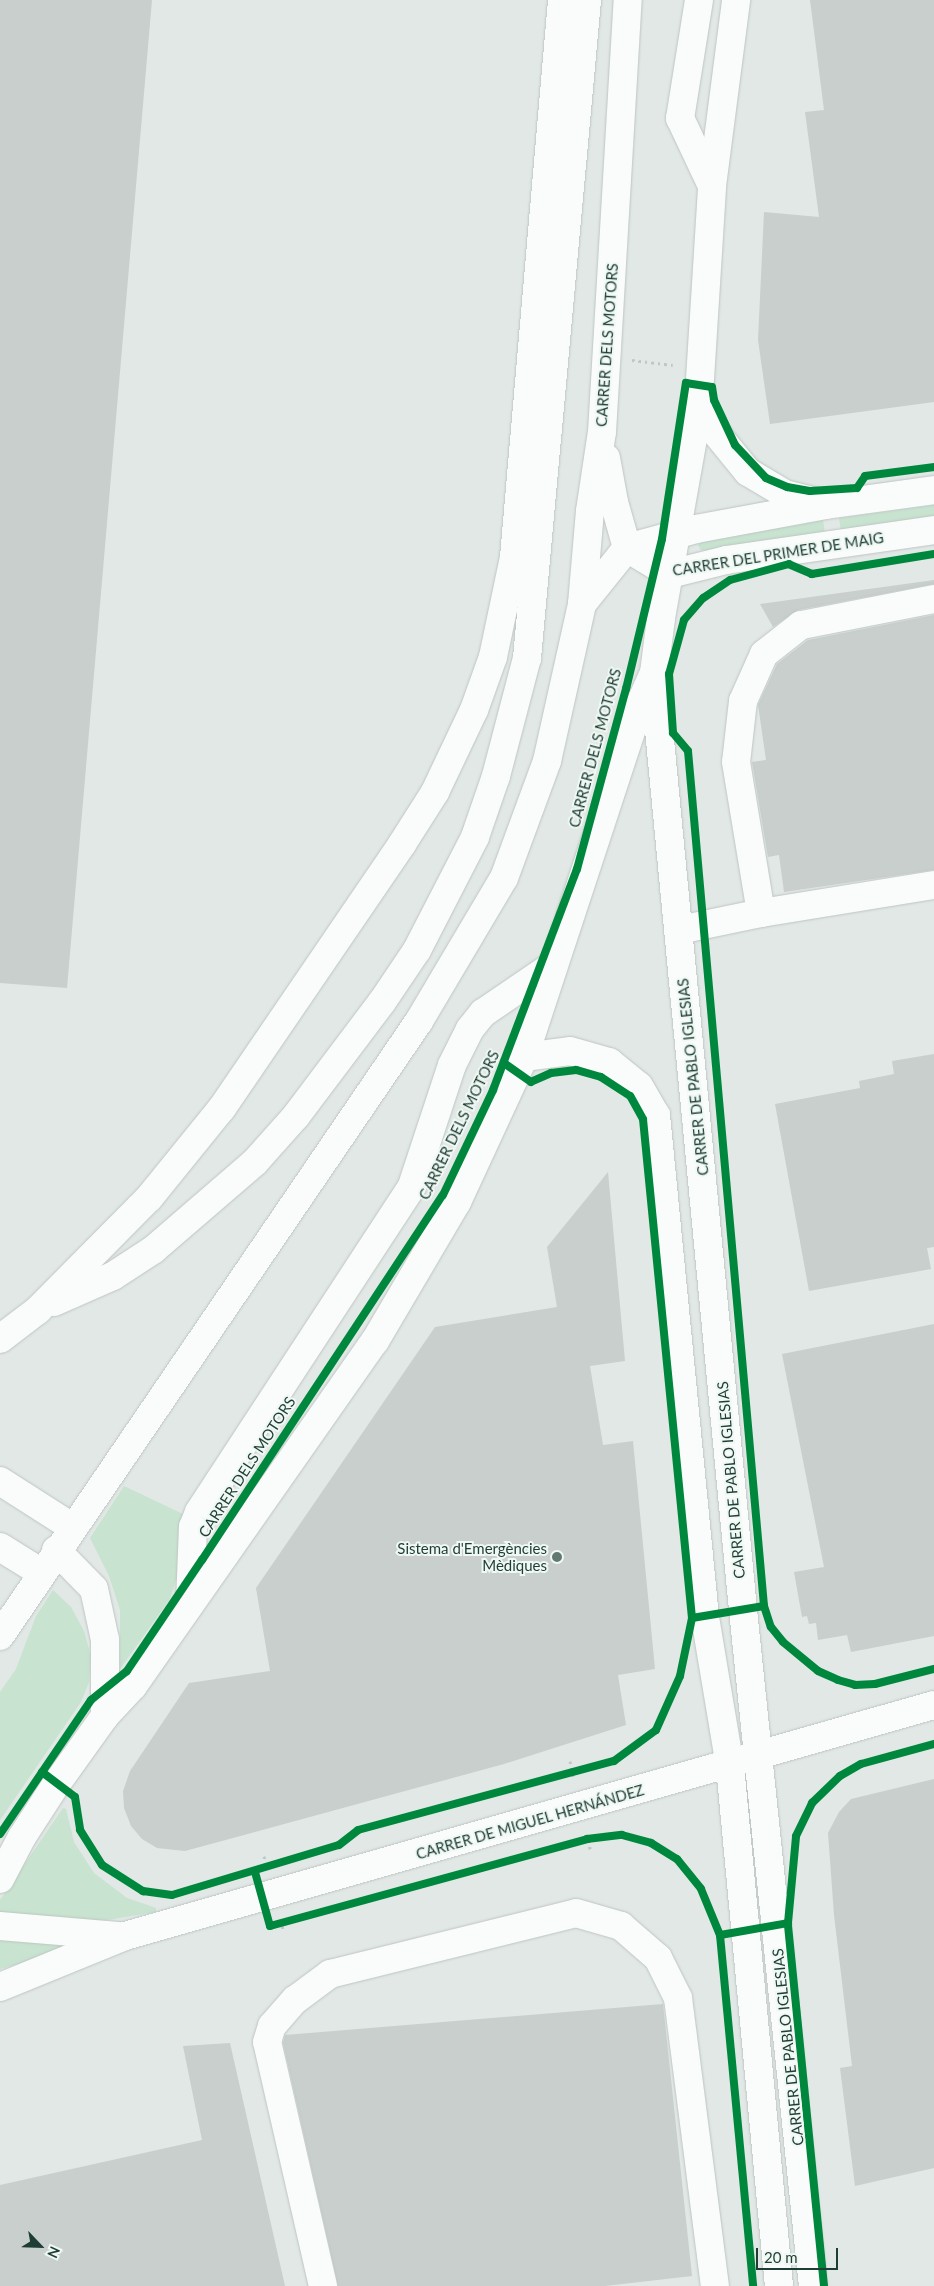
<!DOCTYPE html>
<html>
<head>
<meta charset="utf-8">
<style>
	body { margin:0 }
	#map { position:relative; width:934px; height:2286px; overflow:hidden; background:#e1e8e5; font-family:Lato,sans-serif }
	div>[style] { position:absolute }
	.green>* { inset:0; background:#c8e3d0 }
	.building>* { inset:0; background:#c8cfcc }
	.path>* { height:3px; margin-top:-1.5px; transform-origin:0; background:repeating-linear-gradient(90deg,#bec9c5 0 2.5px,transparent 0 6.5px) }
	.roads { filter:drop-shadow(0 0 1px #bec5c2) drop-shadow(0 0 1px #bec5c2) }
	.minor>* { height:28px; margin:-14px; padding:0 14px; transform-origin:14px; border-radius:14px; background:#fafcfb }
	.cycleway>* { height:8px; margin:-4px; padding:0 4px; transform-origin:4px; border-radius:4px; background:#00873e }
	.dots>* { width:14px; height:14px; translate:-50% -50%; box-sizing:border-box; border:2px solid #eff8f3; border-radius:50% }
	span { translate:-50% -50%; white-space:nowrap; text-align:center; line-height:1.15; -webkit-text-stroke:4px #eff8f3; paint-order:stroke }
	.street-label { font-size:15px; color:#1e3d34 }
	.poi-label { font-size:15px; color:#1e3d34 }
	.right { translate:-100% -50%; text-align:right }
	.north { position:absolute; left:15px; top:2221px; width:50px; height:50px; -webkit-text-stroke:4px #eff8f3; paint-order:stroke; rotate:114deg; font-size:14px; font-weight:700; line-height:20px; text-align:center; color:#1e3d34 }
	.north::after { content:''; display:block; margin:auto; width:18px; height:22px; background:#1e3d34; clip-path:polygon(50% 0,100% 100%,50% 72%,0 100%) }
	.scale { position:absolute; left:756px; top:2248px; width:82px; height:22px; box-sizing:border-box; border:2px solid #1e3d34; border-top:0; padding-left:6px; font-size:15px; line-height:18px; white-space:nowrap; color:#1e3d34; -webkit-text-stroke:4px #eff8f3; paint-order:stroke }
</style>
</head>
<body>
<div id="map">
	<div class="green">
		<i style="clip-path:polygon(934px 505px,934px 519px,841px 532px,839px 518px)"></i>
		<i style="clip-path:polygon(823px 520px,825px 534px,707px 551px,701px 550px,698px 545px,705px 537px)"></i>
		<i style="clip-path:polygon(124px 1486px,185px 1515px,180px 1568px,170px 1599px,120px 1669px,120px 1610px,109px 1576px,90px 1538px)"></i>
		<i style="clip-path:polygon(53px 1590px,71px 1607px,84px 1631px,91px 1656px,89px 1682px,81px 1702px,0 1820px,0 1692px,16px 1669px,36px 1616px)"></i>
		<i style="clip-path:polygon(63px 1808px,66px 1809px,74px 1842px,94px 1873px,127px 1898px,156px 1908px,156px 1912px,95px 1922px,0 1914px,0 1900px)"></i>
		<i style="clip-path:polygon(0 1935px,80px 1947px,0 1969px)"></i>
	</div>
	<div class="building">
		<i style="clip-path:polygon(0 0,152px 0,67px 988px,0 983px)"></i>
		<i style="clip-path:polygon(810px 0,934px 0,934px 402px,770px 424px,758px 340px,764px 212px,819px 217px,805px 112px,824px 110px)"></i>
		<i style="clip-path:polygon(934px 580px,934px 584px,798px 610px,773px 627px,760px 604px)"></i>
		<i style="clip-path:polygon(934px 615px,934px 870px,784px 892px,779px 855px,768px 857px,752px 762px,766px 760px,758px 705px,777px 664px,808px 640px)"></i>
		<i style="clip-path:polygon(934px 1054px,934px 1247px,927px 1248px,931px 1269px,809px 1291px,775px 1104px,860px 1088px,859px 1081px,894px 1074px,892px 1061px)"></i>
		<i style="clip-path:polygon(608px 1172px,625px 1361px,590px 1366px,603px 1445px,633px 1441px,655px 1669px,618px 1675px,626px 1725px,504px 1764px,185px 1851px,157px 1848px,142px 1839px,131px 1826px,124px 1808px,123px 1791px,130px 1771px,189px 1683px,270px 1671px,256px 1588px,435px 1327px,557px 1307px,547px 1247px)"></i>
		<i style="clip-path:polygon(934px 1324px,934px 1636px,851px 1652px,847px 1635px,818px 1640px,816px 1623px,809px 1624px,807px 1616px,802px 1617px,794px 1572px,824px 1567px,782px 1354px)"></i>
		<i style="clip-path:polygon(934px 1779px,934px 2168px,855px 2186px,840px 2068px,852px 2066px,834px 1915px,828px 1833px,839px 1812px,851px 1799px)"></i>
		<i style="clip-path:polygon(663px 2004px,692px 2276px,605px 2286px,338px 2286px,283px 2043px,285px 2035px)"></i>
		<i style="clip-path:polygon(230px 2043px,285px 2286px,0 2286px,0 2185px,202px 2140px,183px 2046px)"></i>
	</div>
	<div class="path">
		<i style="left:632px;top:360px;width:41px;rotate:7deg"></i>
		<i style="left:570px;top:1761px;width:19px;rotate:78deg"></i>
		<i style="left:586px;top:1834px;width:19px;rotate:74deg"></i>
		<i style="left:264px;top:1856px;width:9px;rotate:77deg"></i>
		<i style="left:282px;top:1926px;width:5px;rotate:68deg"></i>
	</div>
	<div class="roads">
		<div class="minor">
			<i style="left:699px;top:0;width:120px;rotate:99.1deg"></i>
			<i style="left:680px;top:118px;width:75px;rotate:64.8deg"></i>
			<i style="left:698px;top:411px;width:79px;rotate:50.7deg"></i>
			<i style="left:748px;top:472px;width:43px;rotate:30.7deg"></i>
			<i style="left:785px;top:494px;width:36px;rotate:14deg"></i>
			<i style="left:606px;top:458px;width:45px;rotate:79.7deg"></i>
			<i style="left:614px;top:502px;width:48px;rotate:74.2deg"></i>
			<i style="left:627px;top:548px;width:50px;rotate:31.2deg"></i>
			<i style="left:670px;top:574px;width:58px;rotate:-14deg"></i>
			<i style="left:726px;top:560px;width:210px;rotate:-8.2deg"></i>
			<i style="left:934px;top:599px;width:136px;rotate:168.9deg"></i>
			<i style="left:801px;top:625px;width:47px;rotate:141.9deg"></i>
			<i style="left:764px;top:654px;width:51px;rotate:114.1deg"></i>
			<i style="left:743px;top:701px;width:61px;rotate:96.5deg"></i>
			<i style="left:736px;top:762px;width:153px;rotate:80.6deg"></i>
			<i style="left:761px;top:913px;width:175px;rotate:-9.2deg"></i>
			<i style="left:582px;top:604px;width:72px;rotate:-51.2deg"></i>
			<i style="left:627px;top:548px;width:72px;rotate:-15.4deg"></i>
			<i style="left:696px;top:529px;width:132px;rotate:-10.5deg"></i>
			<i style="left:826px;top:505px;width:109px;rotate:-7.9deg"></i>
			<i style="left:654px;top:677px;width:937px;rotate:84.55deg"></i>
			<i style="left:743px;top:1610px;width:680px;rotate:84.09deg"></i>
			<i style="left:679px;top:930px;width:84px;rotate:-11.7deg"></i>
			<i style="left:524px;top:1057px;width:46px;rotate:-7.4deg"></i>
			<i style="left:570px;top:1051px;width:41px;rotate:15.8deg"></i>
			<i style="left:609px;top:1062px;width:38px;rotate:39deg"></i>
			<i style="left:639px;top:1086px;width:34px;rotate:60deg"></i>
			<i style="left:656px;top:1115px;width:504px;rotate:84.43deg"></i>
			<i style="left:705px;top:1617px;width:151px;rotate:80.5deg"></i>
			<i style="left:730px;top:1766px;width:522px;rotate:84.62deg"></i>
			<i style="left:54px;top:1302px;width:64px;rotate:-23.8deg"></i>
			<i style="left:113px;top:1276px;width:48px;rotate:-33deg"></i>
			<i style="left:153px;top:1250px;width:135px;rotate:-40.8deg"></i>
			<i style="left:255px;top:1162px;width:62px;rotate:-48.3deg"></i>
			<i style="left:296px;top:1116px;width:143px;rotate:-53deg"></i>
			<i style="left:382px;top:1002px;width:63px;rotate:-56.1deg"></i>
			<i style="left:417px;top:950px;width:127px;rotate:-62.8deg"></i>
			<i style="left:475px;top:837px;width:65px;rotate:-71deg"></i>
			<i style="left:496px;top:776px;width:122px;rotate:-75.3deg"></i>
			<i style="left:527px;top:658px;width:661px;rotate:-84.79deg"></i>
			<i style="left:0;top:1339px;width:48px;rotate:-37.3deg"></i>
			<i style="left:38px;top:1310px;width:158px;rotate:-45.3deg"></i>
			<i style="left:149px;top:1198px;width:116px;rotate:-51deg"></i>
			<i style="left:222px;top:1108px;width:320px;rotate:-55.7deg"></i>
			<i style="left:402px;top:844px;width:62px;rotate:-57.6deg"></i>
			<i style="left:435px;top:792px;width:91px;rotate:-64.6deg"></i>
			<i style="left:474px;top:710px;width:56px;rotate:-70.3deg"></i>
			<i style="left:493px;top:657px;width:102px;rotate:-78.1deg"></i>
			<i style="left:514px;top:557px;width:559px;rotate:-85.07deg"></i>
			<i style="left:0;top:1481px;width:85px;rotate:32.6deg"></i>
			<i style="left:0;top:1547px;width:49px;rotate:31.8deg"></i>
			<i style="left:56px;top:1550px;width:54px;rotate:45.7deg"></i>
			<i style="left:94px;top:1589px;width:52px;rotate:77.8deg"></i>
			<i style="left:105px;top:1640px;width:76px;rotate:90deg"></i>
			<i style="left:190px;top:1604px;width:77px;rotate:-87.8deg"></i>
			<i style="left:193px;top:1527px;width:16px;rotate:-68deg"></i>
			<i style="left:199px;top:1512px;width:389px;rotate:-56.8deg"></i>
			<i style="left:412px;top:1186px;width:127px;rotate:-71.7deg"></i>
			<i style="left:452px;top:1065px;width:40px;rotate:-63.4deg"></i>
			<i style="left:470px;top:1029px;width:21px;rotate:-51deg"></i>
			<i style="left:483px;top:1013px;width:83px;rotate:-34.3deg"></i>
			<i style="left:0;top:1636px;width:744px;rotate:-55.73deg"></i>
			<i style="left:419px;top:1021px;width:166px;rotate:-59.3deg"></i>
			<i style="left:504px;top:878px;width:125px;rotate:-69.8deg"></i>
			<i style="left:547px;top:761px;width:161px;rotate:-77.4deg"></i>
			<i style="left:582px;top:604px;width:93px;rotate:-85.1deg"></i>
			<i style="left:590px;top:511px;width:80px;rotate:-81.4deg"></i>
			<i style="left:602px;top:432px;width:433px;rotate:-86.6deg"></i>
			<i style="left:0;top:1879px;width:47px;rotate:-62.4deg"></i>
			<i style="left:22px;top:1837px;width:64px;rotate:-57.1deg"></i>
			<i style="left:57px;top:1783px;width:82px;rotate:-54.4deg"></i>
			<i style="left:105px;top:1716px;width:41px;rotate:-47deg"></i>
			<i style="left:133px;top:1686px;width:421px;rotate:-55deg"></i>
			<i style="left:375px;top:1341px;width:161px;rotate:-59.5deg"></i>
			<i style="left:457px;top:1202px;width:160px;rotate:-65.2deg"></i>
			<i style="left:524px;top:1057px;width:372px;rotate:-71.8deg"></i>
			<i style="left:640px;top:704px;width:34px;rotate:-66deg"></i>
			<i style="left:654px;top:673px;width:55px;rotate:-82.7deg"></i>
			<i style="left:661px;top:618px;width:210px;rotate:-79.9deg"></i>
			<i style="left:698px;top:411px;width:225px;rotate:-86.4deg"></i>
			<i style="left:712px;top:186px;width:188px;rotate:-82.6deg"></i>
			<i style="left:0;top:1926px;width:118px;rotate:4.8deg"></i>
			<i style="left:0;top:1987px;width:135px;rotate:-22.2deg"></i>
			<i style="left:125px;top:1936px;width:841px;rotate:-15.94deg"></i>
			<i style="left:323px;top:2286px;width:250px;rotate:-102.9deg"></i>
			<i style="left:267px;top:2042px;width:17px;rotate:-73deg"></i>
			<i style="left:272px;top:2026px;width:35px;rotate:-49deg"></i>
			<i style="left:295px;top:2000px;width:44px;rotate:-36.6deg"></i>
			<i style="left:330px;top:1974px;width:253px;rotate:-13.9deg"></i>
			<i style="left:576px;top:1913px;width:47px;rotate:16.1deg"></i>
			<i style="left:621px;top:1926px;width:49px;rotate:40.9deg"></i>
			<i style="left:658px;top:1958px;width:45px;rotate:63.4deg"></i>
			<i style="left:678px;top:1998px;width:290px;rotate:82.7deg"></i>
		</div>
	</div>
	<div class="cycleway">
		<i style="left:934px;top:554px;width:124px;rotate:170.7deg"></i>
		<i style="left:812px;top:574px;width:25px;rotate:-157deg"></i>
		<i style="left:789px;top:564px;width:61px;rotate:164.8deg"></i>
		<i style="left:730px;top:580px;width:32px;rotate:146deg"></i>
		<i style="left:703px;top:598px;width:29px;rotate:131deg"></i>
		<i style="left:684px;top:620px;width:56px;rotate:105.5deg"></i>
		<i style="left:669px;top:674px;width:59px;rotate:86.1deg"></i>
		<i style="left:673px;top:733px;width:23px;rotate:50deg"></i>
		<i style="left:688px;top:751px;width:858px;rotate:84.92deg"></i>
		<i style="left:764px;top:1606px;width:22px;rotate:72deg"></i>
		<i style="left:771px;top:1627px;width:19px;rotate:51deg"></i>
		<i style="left:783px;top:1642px;width:45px;rotate:39.6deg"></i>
		<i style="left:818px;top:1671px;width:22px;rotate:24deg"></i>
		<i style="left:838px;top:1680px;width:18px;rotate:16deg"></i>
		<i style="left:855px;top:1685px;width:20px;rotate:-3deg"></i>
		<i style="left:875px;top:1684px;width:61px;rotate:-14.3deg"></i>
		<i style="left:692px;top:1618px;width:73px;rotate:-9.5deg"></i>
		<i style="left:42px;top:1772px;width:41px;rotate:37.1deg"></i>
		<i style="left:75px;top:1797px;width:33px;rotate:81deg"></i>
		<i style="left:80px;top:1830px;width:41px;rotate:57.8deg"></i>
		<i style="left:102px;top:1865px;width:49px;rotate:32.4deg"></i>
		<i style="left:143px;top:1891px;width:29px;rotate:8deg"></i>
		<i style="left:172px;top:1895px;width:174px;rotate:-16.7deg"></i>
		<i style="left:339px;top:1845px;width:24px;rotate:-38deg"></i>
		<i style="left:358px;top:1830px;width:265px;rotate:-15.1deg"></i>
		<i style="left:614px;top:1761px;width:52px;rotate:-36.4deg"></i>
		<i style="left:656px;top:1730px;width:59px;rotate:-66deg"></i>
		<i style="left:680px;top:1676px;width:59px;rotate:-78.3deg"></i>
		<i style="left:692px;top:1618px;width:501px;rotate:-95.61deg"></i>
		<i style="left:643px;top:1119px;width:26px;rotate:-119deg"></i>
		<i style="left:630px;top:1096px;width:35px;rotate:-147deg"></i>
		<i style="left:601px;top:1077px;width:26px;rotate:-164deg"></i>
		<i style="left:576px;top:1070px;width:25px;rotate:173deg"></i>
		<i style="left:551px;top:1073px;width:22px;rotate:156deg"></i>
		<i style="left:531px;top:1082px;width:32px;rotate:-145deg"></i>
		<i style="left:0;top:1834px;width:162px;rotate:-55.8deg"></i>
		<i style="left:91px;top:1700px;width:46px;rotate:-38.9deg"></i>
		<i style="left:127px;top:1671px;width:134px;rotate:-56deg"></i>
		<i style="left:202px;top:1560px;width:437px;rotate:-56.6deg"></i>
		<i style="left:443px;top:1195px;width:116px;rotate:-64.5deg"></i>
		<i style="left:493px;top:1090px;width:236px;rotate:-69.2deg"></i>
		<i style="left:577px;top:869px;width:187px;rotate:-74.8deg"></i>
		<i style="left:626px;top:689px;width:154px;rotate:-76.5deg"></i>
		<i style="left:662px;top:539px;width:158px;rotate:-81.3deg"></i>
		<i style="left:686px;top:383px;width:26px;rotate:9deg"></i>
		<i style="left:712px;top:387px;width:13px;rotate:81deg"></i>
		<i style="left:714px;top:400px;width:50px;rotate:65deg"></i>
		<i style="left:735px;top:445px;width:45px;rotate:46.8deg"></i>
		<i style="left:766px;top:478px;width:23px;rotate:23deg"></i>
		<i style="left:787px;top:487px;width:23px;rotate:10deg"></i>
		<i style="left:810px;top:491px;width:47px;rotate:-3.7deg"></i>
		<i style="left:857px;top:488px;width:14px;rotate:-56deg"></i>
		<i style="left:865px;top:476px;width:70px;rotate:-7.4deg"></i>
		<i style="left:255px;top:1872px;width:56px;rotate:74.5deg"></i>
		<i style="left:270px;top:1926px;width:329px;rotate:-15.3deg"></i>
		<i style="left:587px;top:1839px;width:35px;rotate:-7deg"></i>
		<i style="left:622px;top:1835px;width:30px;rotate:15deg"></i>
		<i style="left:651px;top:1843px;width:31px;rotate:32deg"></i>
		<i style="left:677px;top:1859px;width:38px;rotate:51deg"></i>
		<i style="left:701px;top:1889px;width:50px;rotate:67.6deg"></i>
		<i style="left:720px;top:1935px;width:353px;rotate:84.6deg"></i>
		<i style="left:720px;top:1935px;width:69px;rotate:-10deg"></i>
		<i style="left:824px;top:2286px;width:365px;rotate:-95.7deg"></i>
		<i style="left:788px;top:1923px;width:87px;rotate:-84.7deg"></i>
		<i style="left:796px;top:1836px;width:37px;rotate:-64deg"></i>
		<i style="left:812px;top:1803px;width:39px;rotate:-44deg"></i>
		<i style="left:840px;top:1776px;width:24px;rotate:-30deg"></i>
		<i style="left:861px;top:1764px;width:76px;rotate:-15.3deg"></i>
	</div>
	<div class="dots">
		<i style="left:557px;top:1557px;background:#627972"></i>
	</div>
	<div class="street-label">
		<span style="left:607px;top:345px;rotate:-86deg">CARRER DELS MOTORS</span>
		<span style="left:778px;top:554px;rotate:-9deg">CARRER DEL PRIMER DE MAIG</span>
		<span style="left:595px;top:748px;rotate:-75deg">CARRER DELS MOTORS</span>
		<span style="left:693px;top:1077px;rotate:-96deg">CARRER DE PABLO IGLESIAS</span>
		<span style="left:459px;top:1125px;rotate:-64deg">CARRER DELS MOTORS</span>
		<span style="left:247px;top:1467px;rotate:-57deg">CARRER DELS MOTORS</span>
		<span style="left:731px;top:1480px;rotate:-95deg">CARRER DE PABLO IGLESIAS</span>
		<span style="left:530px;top:1822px;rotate:-16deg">CARRER DE MIGUEL HERNÁNDEZ</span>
		<span style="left:788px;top:2047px;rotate:-96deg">CARRER DE PABLO IGLESIAS</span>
	</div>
	<div class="poi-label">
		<span class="right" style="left:547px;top:1557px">Sistema d'Emergències<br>Mèdiques</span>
	</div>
	<div class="north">N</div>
	<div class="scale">20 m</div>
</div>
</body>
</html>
